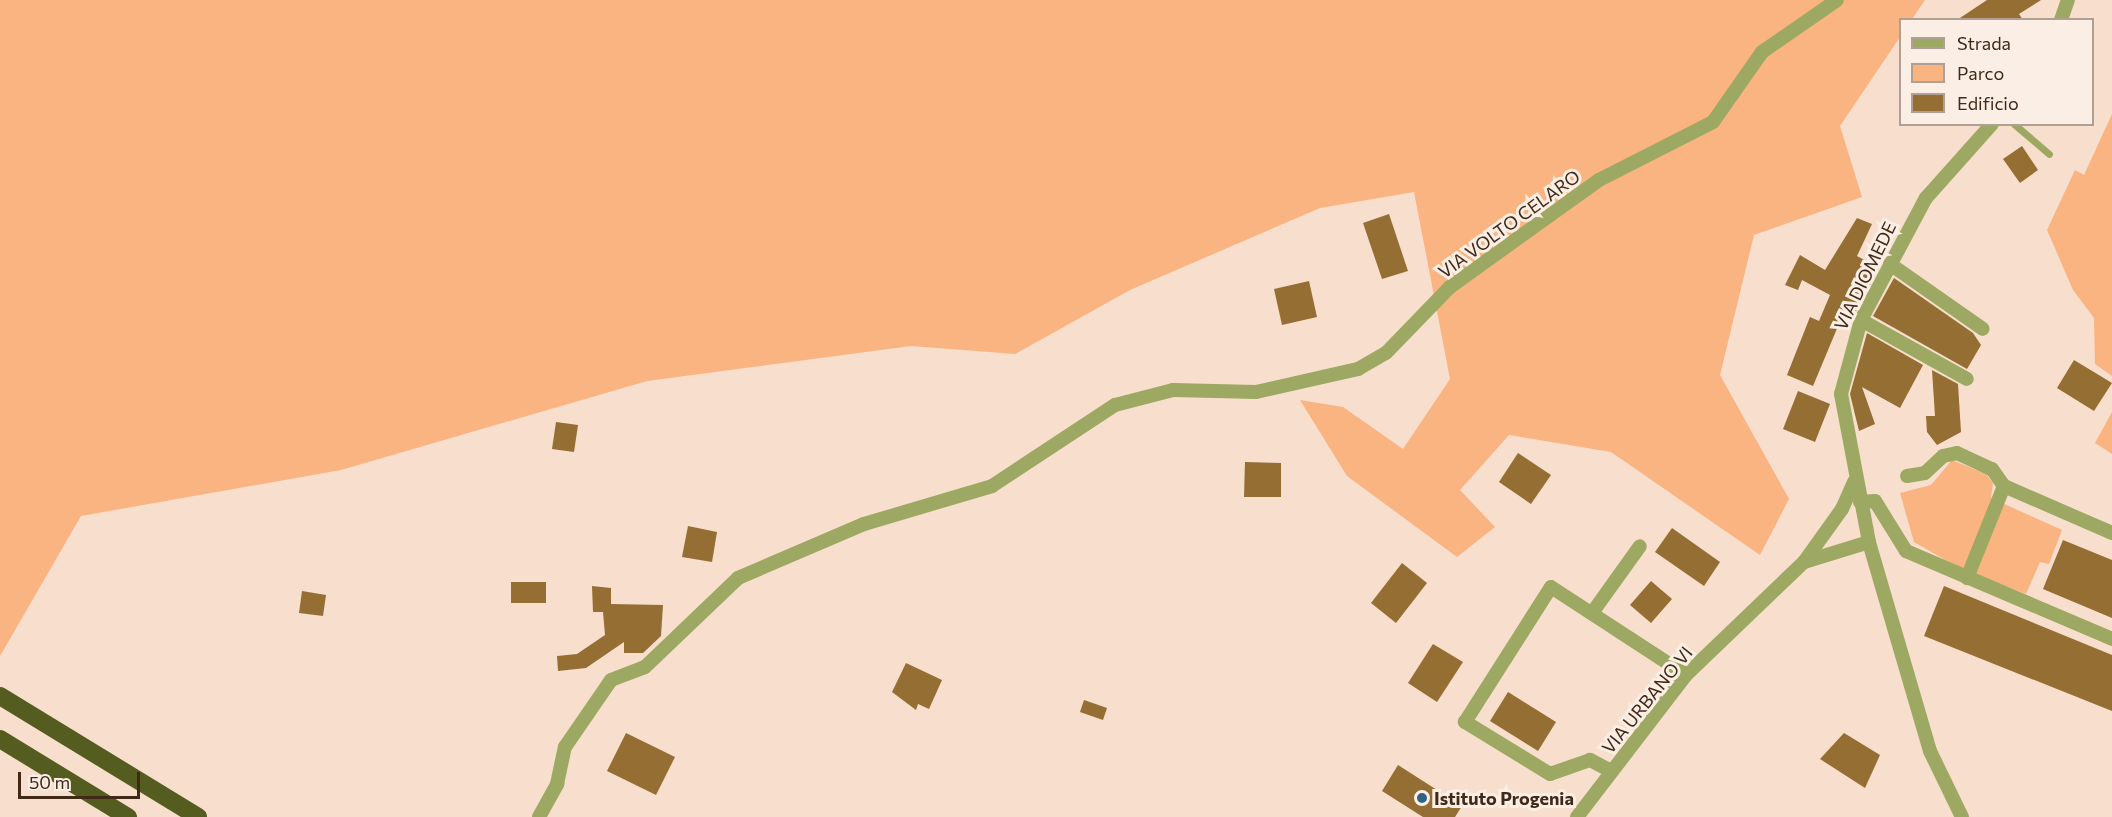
<!DOCTYPE html>
<html>
<head>
<meta charset="utf-8">
<style>
	body { margin:0 }
	#map { position:relative; width:2112px; height:817px; overflow:hidden; background:#f7decd; font-family:Commissioner,sans-serif }
	div>[style] { position:absolute }
	.green>* { inset:0; background:#fab481 }
	.building>* { inset:0; background:#946e32 }
	.lane>* { height:7px; margin:-3.5px; padding:0 3.5px; transform-origin:3.5px; border-radius:3.5px; background:#9da962 }
	.street>* { height:14px; margin:-7px; padding:0 7px; transform-origin:7px; border-radius:7px; background:#9da962 }
	.highway>* { height:18px; margin:-9px; padding:0 9px; transform-origin:9px; border-radius:9px; background:#545d1f }
	.dots>* { width:16px; height:16px; translate:-50% -50%; box-sizing:border-box; border:3px solid #faeee5; border-radius:50% }
	span { translate:-50% -50%; white-space:nowrap; text-align:center; line-height:1.15; -webkit-text-stroke:6px #faeee5; paint-order:stroke }
	.street-label { font-size:18px; color:#412918 }
	.poi-label { font-size:18px; color:#412918; font-weight:700 }
	.left { translate:0 -50%; text-align:left }
	.legend { position:absolute; left:1899px; top:18px; width:195px; height:108px; box-sizing:border-box; background:#faeee5; border:2px solid #b09f93; margin:0; padding:8px 10px; list-style:none; font-size:18px; color:#412918 }
	.legend li { display:flex; align-items:center; gap:12px; height:30px }
	.legend b { width:30px; border:2px solid #b09f93 }
	.scale { position:absolute; left:18px; top:772px; width:122px; height:27px; box-sizing:border-box; border:3px solid #412918; border-top:0; padding-left:8px; font-size:18px; line-height:21px; white-space:nowrap; color:#412918; -webkit-text-stroke:4px #faeee5; paint-order:stroke }
</style>
</head>
<body>
<div id="map">
	<div class="green">
		<i style="clip-path:polygon(0 0,1925px 0,1912px 19px,1900px 20px,1900px 37px,1840px 126px,1862px 197px,1754px 235px,1720px 375px,1789px 499px,1760px 555px,1611px 452px,1509px 435px,1460px 490px,1495px 527px,1457px 557px,1347px 476px,1300px 400px,1343px 407px,1403px 449px,1450px 379px,1414px 192px,1320px 208px,1130px 290px,1015px 354px,911px 346px,647px 381px,341px 470px,81px 516px,0 656px)"></i>
		<i style="clip-path:polygon(2112px 114px,2112px 376px,2095px 364px,2094px 318px,2073px 290px,2047px 230px,2075px 170px,2084px 175px)"></i>
		<i style="clip-path:polygon(2112px 412px,2112px 454px,2095px 443px)"></i>
		<i style="clip-path:polygon(1952px 460px,1986px 474px,1993px 483px,1991px 498px,2062px 530px,2049px 564px,2040px 562px,2026px 594px,1961px 569px,1914px 542px,1900px 493px,1931px 485px)"></i>
	</div>
	<div class="building">
		<i style="clip-path:polygon(1987px 0,2041px 0,2019px 14px,2023px 20px,1957px 20px)"></i>
		<i style="clip-path:polygon(2022px 146px,2038px 170px,2020px 183px,2003px 159px)"></i>
		<i style="clip-path:polygon(1389px 214px,1408px 271px,1382px 279px,1363px 223px)"></i>
		<i style="clip-path:polygon(1857px 218px,1872px 224px,1857px 256px,1879px 268px,1856px 311px,1846px 307px,1813px 386px,1787px 375px,1810px 317px,1819px 321px,1830px 295px,1802px 280px,1798px 290px,1785px 285px,1800px 255px,1825px 270px)"></i>
		<i style="clip-path:polygon(1894px 278px,1973px 333px,1981px 345px,1967px 369px,1873px 316px)"></i>
		<i style="clip-path:polygon(1309px 281px,1317px 317px,1282px 325px,1274px 289px)"></i>
		<i style="clip-path:polygon(1867px 333px,1923px 365px,1900px 408px,1862px 387px,1875px 424px,1859px 431px,1850px 394px)"></i>
		<i style="clip-path:polygon(2074px 360px,2112px 383px,2094px 411px,2057px 388px)"></i>
		<i style="clip-path:polygon(1932px 370px,1958px 384px,1961px 432px,1937px 445px,1927px 432px,1926px 416px,1935px 416px)"></i>
		<i style="clip-path:polygon(1798px 391px,1830px 404px,1815px 442px,1783px 429px)"></i>
		<i style="clip-path:polygon(556px 422px,578px 425px,574px 452px,552px 449px)"></i>
		<i style="clip-path:polygon(1518px 453px,1551px 475px,1531px 504px,1499px 482px)"></i>
		<i style="clip-path:polygon(1245px 462px,1281px 463px,1281px 497px,1244px 497px)"></i>
		<i style="clip-path:polygon(688px 526px,717px 532px,712px 562px,682px 557px)"></i>
		<i style="clip-path:polygon(1672px 528px,1720px 562px,1704px 586px,1655px 552px)"></i>
		<i style="clip-path:polygon(2063px 540px,2112px 560px,2112px 618px,2043px 589px)"></i>
		<i style="clip-path:polygon(1402px 563px,1427px 583px,1396px 623px,1371px 603px)"></i>
		<i style="clip-path:polygon(1651px 581px,1672px 599px,1651px 623px,1630px 605px)"></i>
		<i style="clip-path:polygon(511px 582px,546px 582px,546px 603px,511px 603px)"></i>
		<i style="clip-path:polygon(592px 586px,611px 588px,611px 604px,663px 605px,661px 636px,643px 653px,624px 653px,624px 642px,586px 668px,558px 671px,557px 656px,577px 654px,605px 635px,603px 612px,593px 612px)"></i>
		<i style="clip-path:polygon(1944px 586px,2112px 655px,2112px 711px,1924px 636px)"></i>
		<i style="clip-path:polygon(302px 591px,326px 595px,323px 616px,299px 613px)"></i>
		<i style="clip-path:polygon(1433px 644px,1463px 662px,1437px 702px,1408px 683px)"></i>
		<i style="clip-path:polygon(906px 663px,942px 680px,929px 709px,918px 704px,916px 710px,892px 692px)"></i>
		<i style="clip-path:polygon(1508px 692px,1556px 722px,1538px 751px,1490px 721px)"></i>
		<i style="clip-path:polygon(1084px 700px,1107px 708px,1103px 720px,1080px 712px)"></i>
		<i style="clip-path:polygon(626px 733px,675px 757px,656px 795px,607px 771px)"></i>
		<i style="clip-path:polygon(1844px 733px,1880px 755px,1865px 788px,1820px 759px)"></i>
		<i style="clip-path:polygon(1398px 765px,1462px 806px,1455px 817px,1423px 817px,1382px 791px)"></i>
	</div>
	<div class="lane">
		<i style="left:2014px;top:124px;width:46px;rotate:40.6deg"></i>
	</div>
	<div class="street">
		<i style="left:2061px;top:20px;width:21px;rotate:-71deg"></i>
		<i style="left:1890px;top:264px;width:113px;rotate:35deg"></i>
		<i style="left:1861px;top:320px;width:121px;rotate:29.1deg"></i>
		<i style="left:1907px;top:476px;width:18px;rotate:-9deg"></i>
		<i style="left:1925px;top:473px;width:25px;rotate:-43deg"></i>
		<i style="left:1943px;top:456px;width:14px;rotate:-12deg"></i>
		<i style="left:1957px;top:453px;width:38px;rotate:25deg"></i>
		<i style="left:1992px;top:469px;width:21px;rotate:55deg"></i>
		<i style="left:1860px;top:502px;width:15px;rotate:-4deg"></i>
		<i style="left:1875px;top:501px;width:59px;rotate:58.2deg"></i>
		<i style="left:1906px;top:551px;width:224px;rotate:23.1deg"></i>
		<i style="left:1804px;top:562px;width:68px;rotate:-17.1deg"></i>
		<i style="left:1967px;top:578px;width:99px;rotate:-68.1deg"></i>
		<i style="left:2004px;top:486px;width:118px;rotate:23.5deg"></i>
		<i style="left:1592px;top:613px;width:82px;rotate:-54.4deg"></i>
		<i style="left:1611px;top:771px;width:24px;rotate:-152deg"></i>
		<i style="left:1590px;top:760px;width:42px;rotate:160.7deg"></i>
		<i style="left:1550px;top:774px;width:100px;rotate:-148.5deg"></i>
		<i style="left:1465px;top:722px;width:160px;rotate:-57.5deg"></i>
		<i style="left:1551px;top:587px;width:161px;rotate:33.1deg"></i>
		<i style="left:539px;top:817px;width:38px;rotate:-61deg"></i>
		<i style="left:557px;top:784px;width:38px;rotate:-78deg"></i>
		<i style="left:565px;top:747px;width:81px;rotate:-55.5deg"></i>
		<i style="left:611px;top:680px;width:36px;rotate:-21deg"></i>
		<i style="left:645px;top:667px;width:129px;rotate:-43.7deg"></i>
		<i style="left:738px;top:578px;width:137px;rotate:-23.2deg"></i>
		<i style="left:864px;top:524px;width:134px;rotate:-16.5deg"></i>
		<i style="left:992px;top:486px;width:147px;rotate:-33.4deg"></i>
		<i style="left:1115px;top:405px;width:60px;rotate:-14.5deg"></i>
		<i style="left:1173px;top:390px;width:83px;rotate:1.4deg"></i>
		<i style="left:1256px;top:392px;width:105px;rotate:-12.7deg"></i>
		<i style="left:1358px;top:369px;width:32px;rotate:-30deg"></i>
		<i style="left:1386px;top:353px;width:92px;rotate:-45.9deg"></i>
		<i style="left:1450px;top:287px;width:183px;rotate:-35.7deg"></i>
		<i style="left:1599px;top:180px;width:128px;rotate:-27deg"></i>
		<i style="left:1713px;top:122px;width:85px;rotate:-55deg"></i>
		<i style="left:1762px;top:52px;width:91px;rotate:-34.7deg"></i>
		<i style="left:1577px;top:817px;width:179px;rotate:-52.5deg"></i>
		<i style="left:1686px;top:675px;width:163px;rotate:-43.8deg"></i>
		<i style="left:1804px;top:562px;width:65px;rotate:-54.4deg"></i>
		<i style="left:1842px;top:509px;width:30px;rotate:-66deg"></i>
		<i style="left:1962px;top:817px;width:73px;rotate:-115.9deg"></i>
		<i style="left:1930px;top:751px;width:218px;rotate:-106.3deg"></i>
		<i style="left:1869px;top:542px;width:151px;rotate:-100.7deg"></i>
		<i style="left:1841px;top:394px;width:77px;rotate:-74.9deg"></i>
		<i style="left:1861px;top:320px;width:138px;rotate:-62deg"></i>
		<i style="left:1926px;top:198px;width:99px;rotate:-48.3deg"></i>
	</div>
	<div class="highway">
		<i style="left:0;top:696px;width:232px;rotate:31.4deg"></i>
		<i style="left:0;top:739px;width:150px;rotate:31.4deg"></i>
	</div>
	<div class="dots">
		<i style="left:1422px;top:798px;background:#306380"></i>
	</div>
	<div class="street-label">
		<span style="left:1509px;top:224px;rotate:-36deg">VIA VOLTO CELARO</span>
		<span style="left:1865px;top:276px;rotate:-64deg">VIA DIOMEDE</span>
		<span style="left:1647px;top:700px;rotate:-51deg">VIA URBANO VI</span>
	</div>
	<div class="poi-label">
		<span class="left" style="left:1434px;top:798px">Istituto Progenia</span>
	</div>
	<ul class="legend">
	<li><b style="height:8px;background:#9da962"></b>Strada</li>
	<li><b style="height:16px;background:#fab481"></b>Parco</li>
	<li><b style="height:16px;background:#946e32"></b>Edificio</li>
	</ul>
	<div class="scale">50 m</div>
</div>
</body>
</html>
